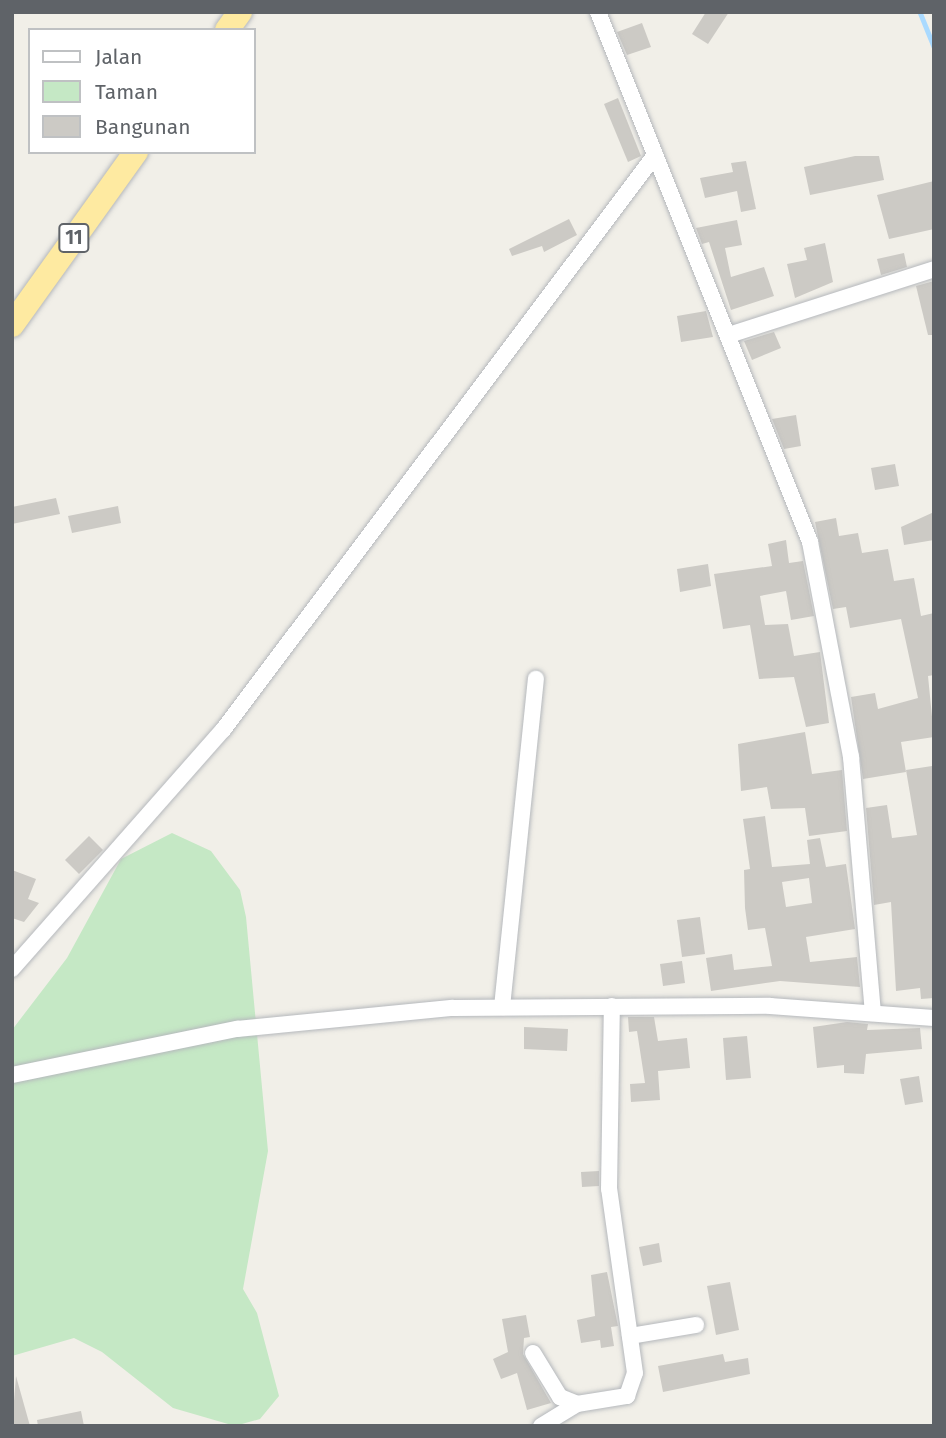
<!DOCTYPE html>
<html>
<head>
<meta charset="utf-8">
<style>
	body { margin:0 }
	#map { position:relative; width:946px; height:1438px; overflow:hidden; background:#f1efe8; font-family:"Fira Sans",sans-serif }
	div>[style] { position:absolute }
	.green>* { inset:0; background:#c5e8c5 }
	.stream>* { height:4.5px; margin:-2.25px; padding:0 2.25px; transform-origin:2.25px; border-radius:2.25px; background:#aadaff }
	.building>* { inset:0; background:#cccac5 }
	.roads { filter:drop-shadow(0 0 2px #b5b8bc) drop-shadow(0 0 2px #b5b8bc) }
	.minor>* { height:16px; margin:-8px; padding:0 8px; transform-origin:8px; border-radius:8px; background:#fff }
	.trunk>* { height:24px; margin:-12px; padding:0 12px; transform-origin:12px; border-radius:12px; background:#feeaa1 }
	span { translate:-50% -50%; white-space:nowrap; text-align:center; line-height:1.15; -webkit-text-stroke:6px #fff; paint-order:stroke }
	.shield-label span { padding:2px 5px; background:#fff; border:2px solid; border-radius:5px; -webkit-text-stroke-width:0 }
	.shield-label { font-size:19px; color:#5f6368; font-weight:700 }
	.frame { position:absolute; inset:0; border:14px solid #5f6368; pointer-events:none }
	.legend { position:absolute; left:28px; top:28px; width:228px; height:126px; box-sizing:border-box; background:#fff; border:2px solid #bfc1c3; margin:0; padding:9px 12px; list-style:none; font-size:21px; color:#5f6368 }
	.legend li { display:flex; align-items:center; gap:14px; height:35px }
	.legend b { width:35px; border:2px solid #bfc1c3 }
</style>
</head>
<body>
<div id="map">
	<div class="green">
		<i style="clip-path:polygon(172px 833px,211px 851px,240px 890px,246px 917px,268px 1151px,243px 1289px,257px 1313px,279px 1396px,260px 1419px,235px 1426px,173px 1408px,102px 1352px,74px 1338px,12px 1356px,12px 1030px,67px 958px,121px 859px)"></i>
	</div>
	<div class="stream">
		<i style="left:920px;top:12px;width:37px;rotate:68deg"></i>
	</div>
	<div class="building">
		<i style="clip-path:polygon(706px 12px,729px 12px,708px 44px,692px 34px)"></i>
		<i style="clip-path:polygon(642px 23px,651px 47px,627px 55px,617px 32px)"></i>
		<i style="clip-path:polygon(618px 98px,641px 156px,628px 162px,604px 104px)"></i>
		<i style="clip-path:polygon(855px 156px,879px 156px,884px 180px,810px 195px,804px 167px)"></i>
		<i style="clip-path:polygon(746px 161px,756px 209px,741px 212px,737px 191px,705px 198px,700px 178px,733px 172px,731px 163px)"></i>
		<i style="clip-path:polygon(934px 181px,934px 229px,889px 239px,877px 195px)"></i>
		<i style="clip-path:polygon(569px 219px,577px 235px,544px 252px,542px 246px,512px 256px,509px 249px)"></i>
		<i style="clip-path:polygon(737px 220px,742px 245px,725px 248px,731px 277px,764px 267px,774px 296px,731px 310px,709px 242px,702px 244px,696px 228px)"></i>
		<i style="clip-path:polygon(825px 243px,833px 282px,795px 298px,787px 264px,807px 260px,804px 248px)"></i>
		<i style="clip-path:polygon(904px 253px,907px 267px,881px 275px,877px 259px)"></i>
		<i style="clip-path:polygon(934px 281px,934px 335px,928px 335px,916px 286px)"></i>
		<i style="clip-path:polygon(706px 311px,713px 337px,681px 342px,677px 316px)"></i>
		<i style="clip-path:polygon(774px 332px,781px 348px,752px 360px,744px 341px)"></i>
		<i style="clip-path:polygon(796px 415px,801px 446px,784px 449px,772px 419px)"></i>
		<i style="clip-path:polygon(895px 464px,899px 486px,875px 490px,871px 468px)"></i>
		<i style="clip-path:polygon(56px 498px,60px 514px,12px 524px,12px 507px)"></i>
		<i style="clip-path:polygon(118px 506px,121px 523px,72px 533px,68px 516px)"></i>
		<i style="clip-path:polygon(934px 512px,934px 540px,904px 545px,901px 527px)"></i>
		<i style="clip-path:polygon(836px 518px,839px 536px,858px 533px,862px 553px,888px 549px,894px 581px,914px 578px,921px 616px,934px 613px,934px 675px,928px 676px,934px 737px,901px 742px,906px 772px,863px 779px,851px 697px,875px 693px,878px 709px,918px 698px,901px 619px,850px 628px,846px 607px,833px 609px,815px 522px)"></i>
		<i style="clip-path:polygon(786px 540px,789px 563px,803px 561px,814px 616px,791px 620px,786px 591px,760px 596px,765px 625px,788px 624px,794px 656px,820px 652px,829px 723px,806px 727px,794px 677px,759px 679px,750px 625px,723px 629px,714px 574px,772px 566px,768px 544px)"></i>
		<i style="clip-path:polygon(708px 564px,711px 586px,680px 592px,677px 569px)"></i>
		<i style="clip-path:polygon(805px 732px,812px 774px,842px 770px,847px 831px,809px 836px,805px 808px,771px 809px,767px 787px,741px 791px,738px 744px)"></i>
		<i style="clip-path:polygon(932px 766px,934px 998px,921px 999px,920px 988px,896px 991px,891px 902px,874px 905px,866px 808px,887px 805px,892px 838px,917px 835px,906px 770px)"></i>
		<i style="clip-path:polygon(evenodd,765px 816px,772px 867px,810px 864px,807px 840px,820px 838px,826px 867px,846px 864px,855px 929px,806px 937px,810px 962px,857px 957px,860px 987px,780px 981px,711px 991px,706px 958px,732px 954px,734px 970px,772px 966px,765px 928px,748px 930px,745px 908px,744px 870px,750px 869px,743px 819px,765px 816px,809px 878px,812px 903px,786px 907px,782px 882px,809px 878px)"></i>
		<i style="clip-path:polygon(89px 836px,103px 850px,79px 874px,65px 860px)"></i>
		<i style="clip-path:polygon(12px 870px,36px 879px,28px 899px,39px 903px,24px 922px,12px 918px)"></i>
		<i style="clip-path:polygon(700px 917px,705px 954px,682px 957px,677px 920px)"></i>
		<i style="clip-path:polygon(682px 961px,685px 983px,663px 986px,660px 964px)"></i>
		<i style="clip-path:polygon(628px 1017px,654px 1017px,658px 1041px,687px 1038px,690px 1068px,658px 1071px,660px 1100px,631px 1102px,630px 1084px,645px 1083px,637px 1031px,629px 1032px)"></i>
		<i style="clip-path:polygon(847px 1022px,868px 1024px,867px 1030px,920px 1028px,922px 1049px,866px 1054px,864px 1074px,844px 1073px,844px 1065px,817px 1068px,813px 1027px)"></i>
		<i style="clip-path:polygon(524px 1027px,568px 1029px,567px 1051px,524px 1049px)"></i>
		<i style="clip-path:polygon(747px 1036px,751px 1078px,726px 1080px,723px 1038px)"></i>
		<i style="clip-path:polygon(919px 1076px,923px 1102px,905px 1105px,900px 1079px)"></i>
		<i style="clip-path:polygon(599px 1171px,599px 1186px,582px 1187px,581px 1172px)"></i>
		<i style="clip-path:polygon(659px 1243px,662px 1262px,643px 1266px,639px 1247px)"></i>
		<i style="clip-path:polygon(607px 1272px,618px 1326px,611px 1327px,614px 1346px,601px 1348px,600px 1340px,581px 1343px,577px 1320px,595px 1316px,591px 1275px)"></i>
		<i style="clip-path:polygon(730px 1282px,739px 1330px,716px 1335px,707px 1286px)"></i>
		<i style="clip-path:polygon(526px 1315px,530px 1337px,524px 1338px,523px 1354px,551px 1403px,527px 1410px,517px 1373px,501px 1379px,493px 1359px,508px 1352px,502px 1319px)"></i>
		<i style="clip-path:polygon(723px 1354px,725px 1362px,748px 1358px,750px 1374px,663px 1392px,658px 1366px)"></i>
		<i style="clip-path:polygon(16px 1376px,30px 1426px,12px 1426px)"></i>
		<i style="clip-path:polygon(81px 1411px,84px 1426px,38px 1426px,37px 1420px)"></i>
	</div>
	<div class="roads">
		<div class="minor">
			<i style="left:598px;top:12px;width:571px;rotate:68.2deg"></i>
			<i style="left:810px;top:542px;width:219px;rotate:79.2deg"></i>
			<i style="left:851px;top:757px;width:257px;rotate:85.1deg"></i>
			<i style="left:729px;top:335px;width:215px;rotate:-17.8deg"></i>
			<i style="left:12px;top:969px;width:319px;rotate:-48.6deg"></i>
			<i style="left:223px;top:730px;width:719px;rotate:-53.08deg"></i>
			<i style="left:502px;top:1007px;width:330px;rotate:-84.1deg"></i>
			<i style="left:12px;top:1075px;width:230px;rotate:-11.6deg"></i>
			<i style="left:237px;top:1029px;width:217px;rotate:-5.6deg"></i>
			<i style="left:453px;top:1008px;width:317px;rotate:-0.4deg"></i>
			<i style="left:770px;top:1006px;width:164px;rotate:4.2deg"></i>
			<i style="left:630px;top:1336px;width:67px;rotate:-9.5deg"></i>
			<i style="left:533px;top:1353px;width:52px;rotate:58.5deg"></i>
			<i style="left:560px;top:1397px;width:18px;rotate:22deg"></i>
			<i style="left:577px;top:1404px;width:51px;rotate:-9.1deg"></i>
			<i style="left:627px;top:1396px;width:24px;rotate:-71deg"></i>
			<i style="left:635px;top:1373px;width:186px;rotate:-98deg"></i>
			<i style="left:609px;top:1189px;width:183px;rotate:-89.1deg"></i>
			<i style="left:541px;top:1426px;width:42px;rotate:-31.4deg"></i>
		</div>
		<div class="trunk">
			<i style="left:227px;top:30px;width:22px;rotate:-54deg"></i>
			<i style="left:12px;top:325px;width:213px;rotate:-54.4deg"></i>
		</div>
	</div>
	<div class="shield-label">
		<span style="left:74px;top:238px">11</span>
	</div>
	<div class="frame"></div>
	<ul class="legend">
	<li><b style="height:9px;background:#fff"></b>Jalan</li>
	<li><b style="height:19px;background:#c5e8c5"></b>Taman</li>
	<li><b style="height:19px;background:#cccac5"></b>Bangunan</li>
	</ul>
</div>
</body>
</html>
